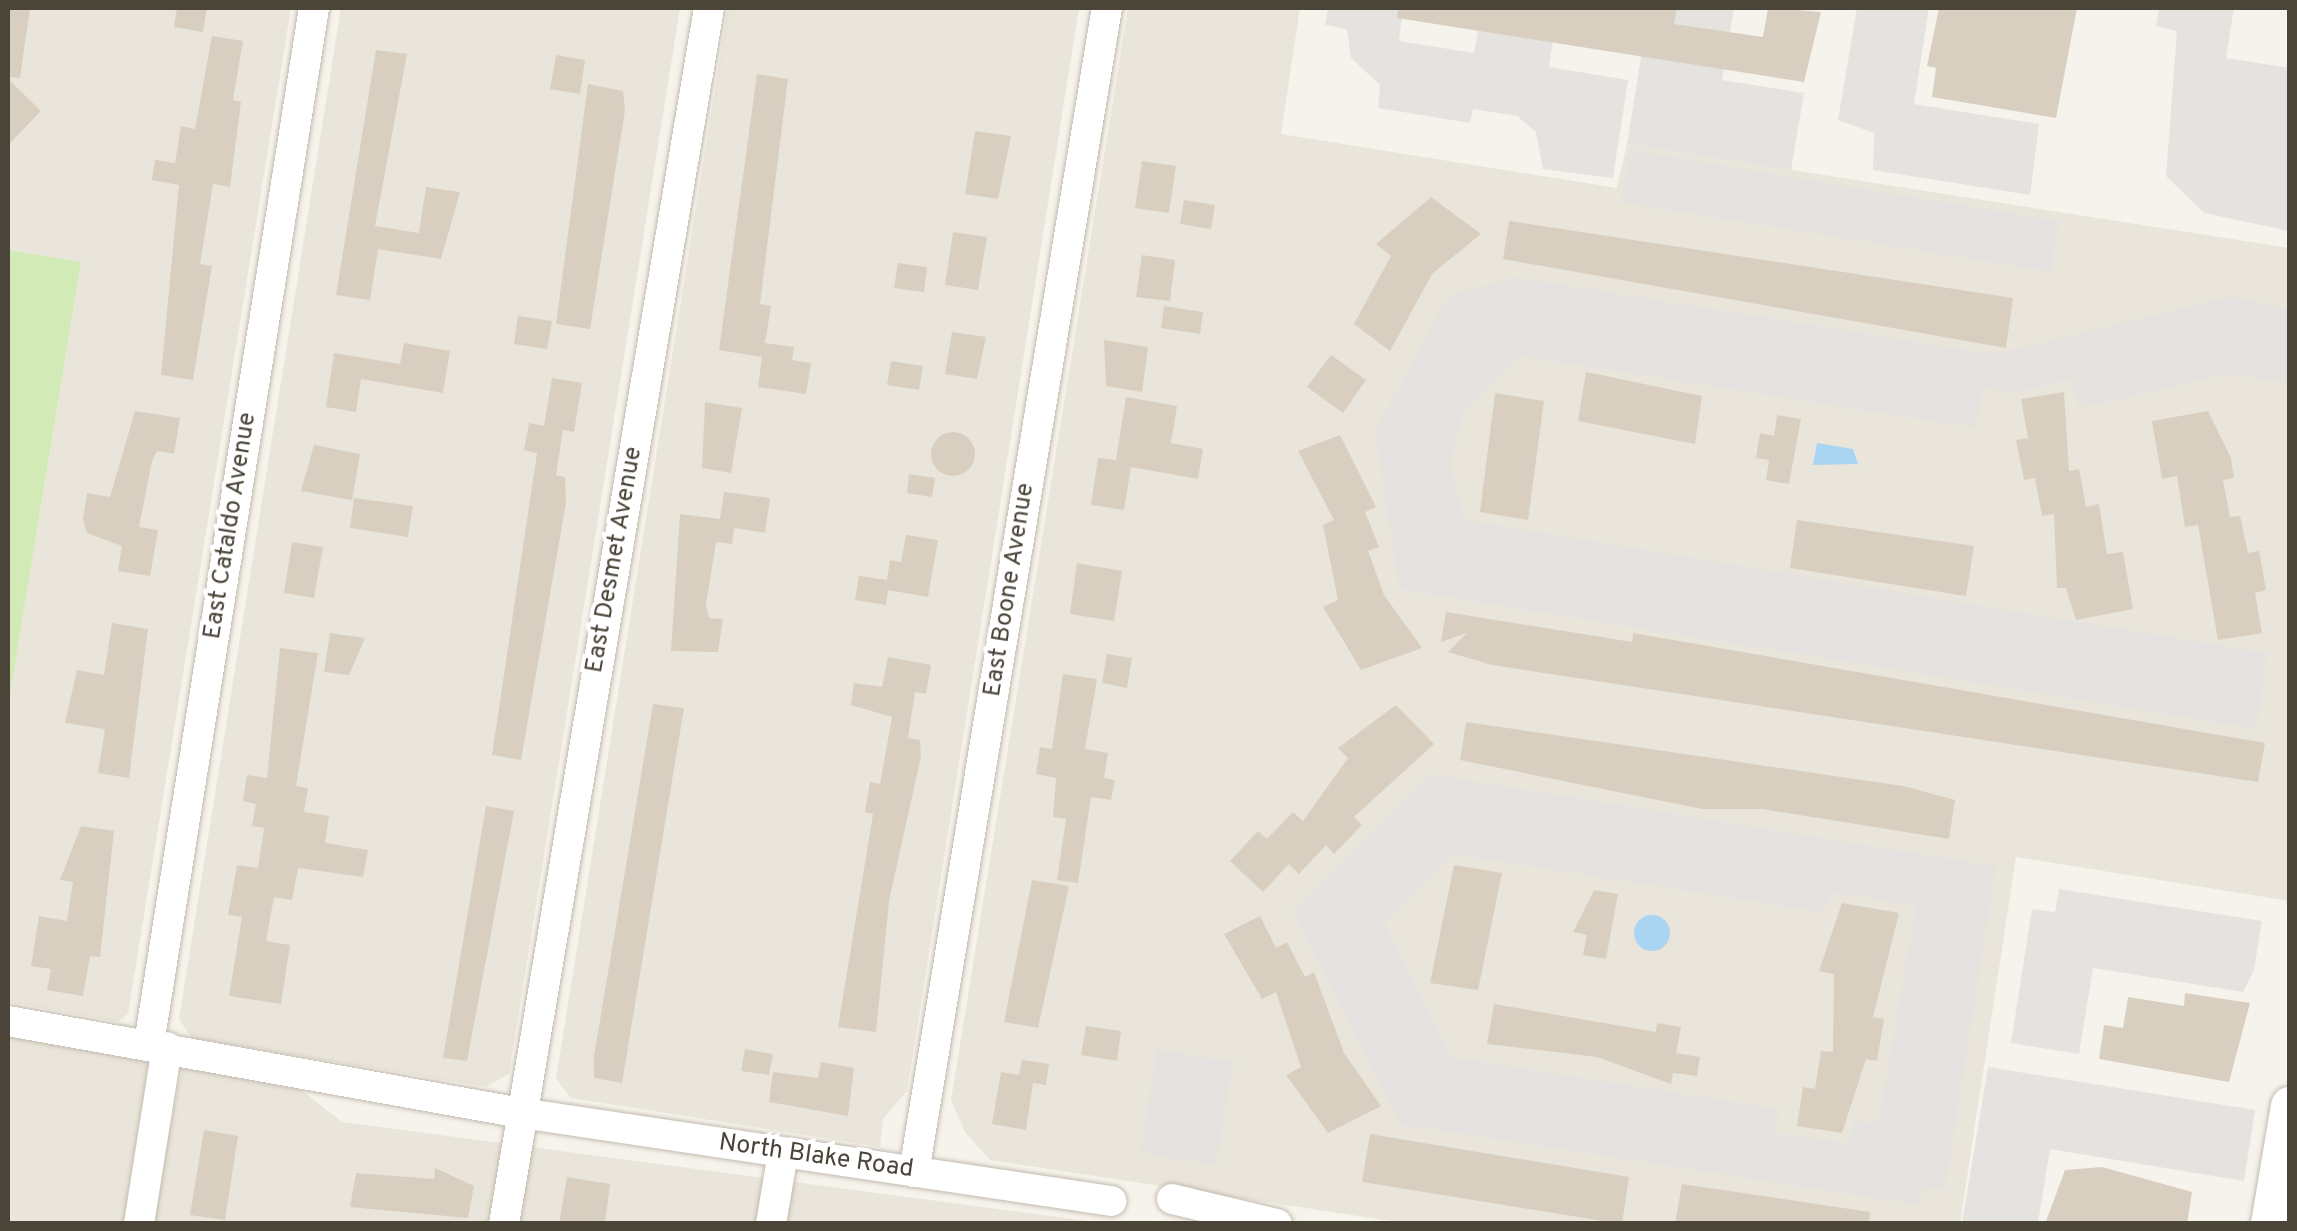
<!DOCTYPE html>
<html>
<head>
<meta charset="utf-8">
<style>
	body { margin:0 }
	#map { position:relative; width:2297px; height:1231px; overflow:hidden; background:#f6f3ec; font-family:Overpass,sans-serif }
	div>[style] { position:absolute }
	.residential>* { inset:0; background:#eae5da }
	.green>* { inset:0; background:#d2eab5 }
	.parking>* { inset:0; background:#e5e3e0 }
	.water>* { inset:0; background:#a9d4f2 }
	.round { border-radius:50% }
	.building>* { inset:0; background:#d8cfc1 }
	.roads { filter:drop-shadow(0 0 2px #c2bbae) drop-shadow(0 0 2px #c2bbae) }
	.minor>* { height:30px; margin:-15px; padding:0 15px; transform-origin:15px; border-radius:15px; background:#fff }
	.tertiary>* { height:38px; margin:-19px; padding:0 19px; transform-origin:19px; border-radius:19px; background:#fff }
	span { translate:-50% -50%; white-space:nowrap; text-align:center; line-height:1.15; -webkit-text-stroke:8px #fff; paint-order:stroke }
	.street-label { font-size:25px; color:#4b4439 }
	.frame { position:absolute; inset:0; border:10px solid #4b4439; pointer-events:none }
</style>
</head>
<body>
<div id="map">
	<div class="residential">
		<i style="clip-path:polygon(8px 8px,291px 8px,128px 1014px,118px 1022px,8px 1002px,8px 707px,81px 262px,8px 250px)"></i>
		<i style="clip-path:polygon(341px 8px,680px 8px,509px 1074px,486px 1087px,192px 1038px,179px 1019px)"></i>
		<i style="clip-path:polygon(728px 8px,1079px 8px,907px 1091px,883px 1119px,880px 1147px,571px 1098px,556px 1079px)"></i>
		<i style="clip-path:polygon(1128px 8px,1300px 8px,1281px 134px,1617px 188px,1627px 144px,2289px 248px,2289px 901px,2016px 857px,1960px 1223px,1404px 1223px,990px 1160px,965px 1132px,951px 1100px)"></i>
		<i style="clip-path:polygon(8px 1032px,149px 1061px,123px 1223px,8px 1223px)"></i>
		<i style="clip-path:polygon(183px 1062px,287px 1079px,342px 1122px,1103px 1223px,152px 1224px)"></i>
	</div>
	<div class="green">
		<i style="clip-path:polygon(8px 250px,81px 262px,8px 707px)"></i>
	</div>
	<div class="parking">
		<i style="clip-path:polygon(1328px 8px,1403px 8px,1399px 41px,1474px 53px,1482px 8px,1558px 8px,1549px 67px,1628px 80px,1613px 178px,1543px 169px,1536px 132px,1517px 116px,1473px 109px,1470px 123px,1378px 108px,1380px 85px,1351px 58px,1347px 29px,1325px 25px)"></i>
		<i style="clip-path:polygon(1649px 8px,1734px 8px,1722px 80px,1804px 93px,1791px 170px,1627px 144px)"></i>
		<i style="clip-path:polygon(1857px 8px,1929px 8px,1914px 104px,2039px 124px,2030px 195px,1873px 170px,1874px 133px,1838px 120px)"></i>
		<i style="clip-path:polygon(2159px 8px,2234px 8px,2226px 58px,2289px 68px,2289px 231px,2204px 213px,2166px 176px,2177px 31px,2156px 26px)"></i>
		<i style="clip-path:polygon(1630px 150px,2059px 221px,2051px 272px,1621px 202px)"></i>
		<i style="clip-path:polygon(1514px 277px,1992px 354px,2229px 297px,2289px 308px,2289px 384px,2230px 374px,2079px 408px,2071px 379px,2015px 393px,1983px 388px,1976px 428px,1520px 356px,1463px 413px,1451px 464px,1465px 520px,2267px 653px,2257px 729px,1399px 589px,1375px 431px,1448px 296px)"></i>
		<i style="clip-path:polygon(evenodd,1429px 774px,1996px 866px,1945px 1189px,1923px 1186px,1919px 1205px,1400px 1124px,1292px 910px,1429px 774px,1452px 854px,1821px 912px,1833px 892px,1916px 906px,1878px 1123px,1854px 1121px,1849px 1143px,1776px 1133px,1779px 1109px,1452px 1057px,1385px 923px,1452px 854px)"></i>
		<i style="clip-path:polygon(2059px 889px,2262px 921px,2254px 970px,2243px 992px,2093px 968px,2079px 1054px,2011px 1043px,2032px 909px,2055px 912px)"></i>
		<i style="clip-path:polygon(1157px 1049px,1233px 1062px,1216px 1165px,1140px 1153px)"></i>
		<i style="clip-path:polygon(1988px 1067px,2255px 1110px,2244px 1181px,2050px 1149px,2038px 1223px,1962px 1223px)"></i>
	</div>
	<div class="water">
		<i style="clip-path:polygon(1817px 443px,1853px 449px,1858px 464px,1813px 465px)"></i>
		<i class="round" style="left:1634px;top:915px;width:36px;height:36px"></i>
	</div>
	<div class="building">
		<i style="clip-path:polygon(8px 8px,30px 8px,20px 78px,8px 77px)"></i>
		<i style="clip-path:polygon(177px 8px,207px 8px,203px 32px,174px 27px)"></i>
		<i style="clip-path:polygon(1398px 8px,1677px 8px,1674px 24px,1763px 37px,1768px 8px,1821px 12px,1804px 82px,1397px 18px)"></i>
		<i style="clip-path:polygon(1939px 8px,2077px 8px,2056px 118px,1932px 97px,1936px 68px,1927px 66px)"></i>
		<i style="clip-path:polygon(212px 36px,243px 41px,233px 100px,241px 102px,230px 187px,213px 184px,200px 264px,212px 266px,193px 380px,161px 375px,179px 185px,152px 180px,155px 160px,175px 163px,181px 126px,195px 129px)"></i>
		<i style="clip-path:polygon(376px 50px,407px 54px,375px 226px,419px 233px,426px 187px,460px 192px,441px 259px,378px 249px,370px 300px,336px 295px)"></i>
		<i style="clip-path:polygon(556px 55px,585px 60px,580px 94px,550px 89px)"></i>
		<i style="clip-path:polygon(757px 74px,788px 79px,760px 304px,771px 306px,765px 343px,794px 347px,792px 360px,811px 363px,806px 394px,758px 387px,762px 357px,719px 350px)"></i>
		<i style="clip-path:polygon(8px 79px,41px 111px,8px 145px)"></i>
		<i style="clip-path:polygon(588px 84px,623px 91px,625px 110px,590px 329px,556px 324px)"></i>
		<i style="clip-path:polygon(975px 131px,1011px 136px,998px 199px,965px 194px)"></i>
		<i style="clip-path:polygon(1142px 161px,1176px 166px,1169px 213px,1135px 208px)"></i>
		<i style="clip-path:polygon(1431px 197px,1481px 234px,1432px 274px,1390px 351px,1354px 324px,1391px 256px,1376px 244px)"></i>
		<i style="clip-path:polygon(1184px 200px,1215px 205px,1211px 229px,1180px 224px)"></i>
		<i style="clip-path:polygon(1509px 221px,2013px 298px,2006px 348px,1503px 259px)"></i>
		<i style="clip-path:polygon(953px 232px,987px 237px,978px 290px,945px 285px)"></i>
		<i style="clip-path:polygon(1142px 255px,1175px 260px,1170px 301px,1136px 297px)"></i>
		<i style="clip-path:polygon(898px 263px,927px 267px,924px 292px,894px 288px)"></i>
		<i style="clip-path:polygon(1164px 306px,1203px 312px,1200px 334px,1161px 328px)"></i>
		<i style="clip-path:polygon(518px 316px,552px 321px,547px 349px,514px 344px)"></i>
		<i style="clip-path:polygon(952px 332px,986px 337px,977px 379px,945px 374px)"></i>
		<i style="clip-path:polygon(1104px 340px,1148px 347px,1142px 392px,1106px 386px)"></i>
		<i style="clip-path:polygon(404px 343px,450px 351px,443px 393px,361px 379px,356px 412px,326px 407px,334px 353px,400px 364px)"></i>
		<i style="clip-path:polygon(1331px 355px,1366px 380px,1343px 413px,1307px 387px)"></i>
		<i style="clip-path:polygon(891px 361px,923px 366px,919px 390px,887px 385px)"></i>
		<i style="clip-path:polygon(1586px 372px,1702px 396px,1695px 444px,1578px 421px)"></i>
		<i style="clip-path:polygon(552px 378px,582px 383px,574px 432px,563px 430px,556px 475px,565px 477px,566px 503px,521px 760px,492px 755px,537px 453px,524px 450px,529px 423px,544px 426px)"></i>
		<i style="clip-path:polygon(2064px 392px,2069px 471px,2079px 469px,2086px 507px,2099px 504px,2107px 554px,2123px 552px,2133px 609px,2076px 620px,2066px 588px,2057px 588px,2054px 514px,2042px 516px,2035px 478px,2024px 480px,2016px 440px,2028px 438px,2021px 399px)"></i>
		<i style="clip-path:polygon(1495px 393px,1544px 401px,1528px 520px,1480px 512px)"></i>
		<i style="clip-path:polygon(1126px 397px,1177px 406px,1171px 443px,1203px 449px,1198px 479px,1131px 467px,1124px 510px,1091px 505px,1098px 458px,1116px 460px)"></i>
		<i style="clip-path:polygon(705px 402px,742px 408px,731px 473px,702px 468px)"></i>
		<i style="clip-path:polygon(135px 411px,180px 418px,174px 454px,157px 451px,152px 461px,139px 527px,158px 530px,150px 576px,118px 571px,122px 546px,87px 533px,83px 519px,87px 493px,110px 497px)"></i>
		<i style="clip-path:polygon(2208px 411px,2231px 458px,2234px 478px,2223px 480px,2230px 517px,2240px 516px,2248px 553px,2259px 551px,2266px 590px,2255px 593px,2262px 633px,2218px 640px,2198px 525px,2185px 527px,2177px 476px,2162px 479px,2152px 421px)"></i>
		<i style="clip-path:polygon(1777px 415px,1801px 419px,1789px 484px,1766px 480px,1769px 460px,1756px 458px,1760px 433px,1774px 436px)"></i>
		<i class="round" style="left:931px;top:432px;width:44px;height:44px"></i>
		<i style="clip-path:polygon(1340px 435px,1376px 507px,1365px 512px,1379px 547px,1368px 551px,1384px 595px,1422px 648px,1361px 670px,1323px 607px,1338px 600px,1323px 525px,1334px 520px,1298px 451px)"></i>
		<i style="clip-path:polygon(314px 445px,360px 454px,352px 500px,301px 491px)"></i>
		<i style="clip-path:polygon(909px 474px,935px 478px,932px 497px,907px 493px)"></i>
		<i style="clip-path:polygon(724px 492px,770px 498px,765px 533px,734px 528px,732px 544px,716px 542px,706px 605px,709px 618px,723px 619px,718px 652px,671px 651px,680px 514px,720px 519px)"></i>
		<i style="clip-path:polygon(354px 498px,413px 506px,408px 537px,350px 528px)"></i>
		<i style="clip-path:polygon(1797px 520px,1974px 546px,1966px 596px,1790px 568px)"></i>
		<i style="clip-path:polygon(906px 535px,938px 540px,928px 597px,888px 590px,886px 605px,855px 600px,859px 576px,887px 580px,890px 560px,901px 562px)"></i>
		<i style="clip-path:polygon(292px 542px,323px 547px,314px 598px,284px 593px)"></i>
		<i style="clip-path:polygon(1077px 563px,1122px 571px,1114px 621px,1070px 614px)"></i>
		<i style="clip-path:polygon(1446px 612px,1632px 642px,1633px 633px,2265px 743px,2258px 782px,1492px 665px,1448px 652px,1467px 633px,1441px 642px)"></i>
		<i style="clip-path:polygon(112px 623px,148px 629px,129px 778px,98px 773px,105px 729px,65px 723px,77px 670px,104px 675px)"></i>
		<i style="clip-path:polygon(330px 633px,365px 638px,349px 675px,324px 672px)"></i>
		<i style="clip-path:polygon(280px 648px,318px 653px,296px 786px,308px 788px,304px 812px,329px 816px,325px 843px,368px 850px,363px 877px,298px 868px,292px 900px,274px 897px,266px 941px,290px 945px,281px 1004px,229px 996px,242px 917px,228px 915px,237px 865px,258px 868px,264px 828px,252px 826px,256px 804px,243px 801px,247px 775px,267px 778px)"></i>
		<i style="clip-path:polygon(1107px 654px,1132px 658px,1127px 688px,1102px 683px)"></i>
		<i style="clip-path:polygon(888px 657px,931px 665px,926px 694px,915px 692px,908px 738px,920px 740px,921px 756px,889px 901px,876px 1032px,838px 1027px,873px 814px,865px 812px,870px 782px,880px 784px,892px 717px,851px 705px,854px 683px,882px 687px)"></i>
		<i style="clip-path:polygon(1063px 674px,1097px 679px,1085px 749px,1108px 753px,1104px 778px,1115px 780px,1111px 800px,1091px 797px,1078px 883px,1057px 880px,1066px 819px,1053px 817px,1056px 778px,1036px 774px,1040px 747px,1052px 749px)"></i>
		<i style="clip-path:polygon(653px 704px,684px 708px,622px 1083px,594px 1078px,594px 1056px)"></i>
		<i style="clip-path:polygon(1396px 705px,1434px 744px,1354px 817px,1362px 825px,1334px 854px,1326px 845px,1299px 874px,1289px 864px,1263px 892px,1230px 861px,1258px 831px,1267px 839px,1293px 812px,1303px 821px,1348px 758px,1338px 748px)"></i>
		<i style="clip-path:polygon(1466px 722px,1903px 786px,1955px 800px,1949px 839px,1762px 809px,1702px 809px,1460px 760px)"></i>
		<i style="clip-path:polygon(486px 806px,514px 811px,467px 1061px,443px 1058px)"></i>
		<i style="clip-path:polygon(81px 826px,114px 831px,100px 957px,90px 956px,83px 996px,47px 990px,51px 969px,31px 966px,39px 916px,67px 921px,73px 882px,60px 880px)"></i>
		<i style="clip-path:polygon(1454px 865px,1502px 873px,1478px 990px,1430px 983px)"></i>
		<i style="clip-path:polygon(1032px 880px,1069px 886px,1038px 1028px,1004px 1022px)"></i>
		<i style="clip-path:polygon(1594px 890px,1618px 894px,1606px 959px,1583px 955px,1587px 935px,1573px 932px)"></i>
		<i style="clip-path:polygon(1842px 903px,1899px 913px,1873px 1017px,1884px 1019px,1877px 1061px,1866px 1059px,1842px 1133px,1797px 1126px,1803px 1087px,1815px 1089px,1821px 1051px,1833px 1052px,1834px 974px,1819px 971px)"></i>
		<i style="clip-path:polygon(1260px 916px,1276px 948px,1287px 942px,1305px 977px,1314px 972px,1344px 1053px,1381px 1106px,1328px 1133px,1286px 1075px,1301px 1067px,1276px 992px,1262px 999px,1224px 934px)"></i>
		<i style="clip-path:polygon(2185px 993px,2250px 1003px,2229px 1082px,2099px 1059px,2104px 1025px,2123px 1028px,2128px 997px,2184px 1006px)"></i>
		<i style="clip-path:polygon(1494px 1004px,1656px 1032px,1657px 1023px,1681px 1027px,1676px 1053px,1700px 1057px,1697px 1076px,1673px 1073px,1671px 1084px,1597px 1057px,1487px 1044px)"></i>
		<i style="clip-path:polygon(1086px 1026px,1121px 1031px,1117px 1061px,1081px 1055px)"></i>
		<i style="clip-path:polygon(745px 1049px,773px 1054px,769px 1075px,741px 1071px)"></i>
		<i style="clip-path:polygon(1022px 1060px,1049px 1064px,1046px 1085px,1033px 1083px,1026px 1130px,992px 1124px,1001px 1072px,1019px 1075px)"></i>
		<i style="clip-path:polygon(821px 1062px,854px 1068px,848px 1116px,769px 1102px,773px 1072px,818px 1078px)"></i>
		<i style="clip-path:polygon(204px 1130px,238px 1136px,225px 1220px,190px 1215px)"></i>
		<i style="clip-path:polygon(1370px 1134px,1629px 1177px,1622px 1224px,1362px 1182px)"></i>
		<i style="clip-path:polygon(2102px 1167px,2192px 1192px,2187px 1224px,2045px 1224px,2065px 1170px)"></i>
		<i style="clip-path:polygon(435px 1168px,474px 1186px,468px 1218px,350px 1207px,356px 1173px,434px 1179px)"></i>
		<i style="clip-path:polygon(567px 1177px,610px 1184px,605px 1224px,559px 1224px)"></i>
		<i style="clip-path:polygon(1682px 1184px,1870px 1212px,1869px 1224px,1675px 1224px)"></i>
	</div>
	<div class="roads">
		<div class="minor">
			<i style="left:8px;top:1021px;width:521px;rotate:10.17deg"></i>
			<i style="left:521px;top:1113px;width:597px;rotate:8.48deg"></i>
			<i style="left:149px;top:1044px;width:1049px;rotate:-80.95deg"></i>
			<i style="left:914px;top:1172px;width:1180px;rotate:-80.59deg"></i>
			<i style="left:1172px;top:1199px;width:108px;rotate:13.4deg"></i>
			<i style="left:139px;top:1224px;width:179px;rotate:-81deg"></i>
			<i style="left:504px;top:1224px;width:1233px;rotate:-80.43deg"></i>
			<i style="left:771px;top:1224px;width:72px;rotate:-80.4deg"></i>
		</div>
		<div class="tertiary">
			<i style="left:2270px;top:1224px;width:120px;rotate:-80.4deg"></i>
		</div>
	</div>
	<div class="street-label">
		<span style="left:231px;top:526px;rotate:-81deg">East Cataldo Avenue</span>
		<span style="left:615px;top:560px;rotate:-80deg">East Desmet Avenue</span>
		<span style="left:1010px;top:590px;rotate:-81deg">East Boone Avenue</span>
		<span style="left:816px;top:1157px;rotate:8deg">North Blake Road</span>
	</div>
	<div class="frame"></div>
</div>
</body>
</html>
